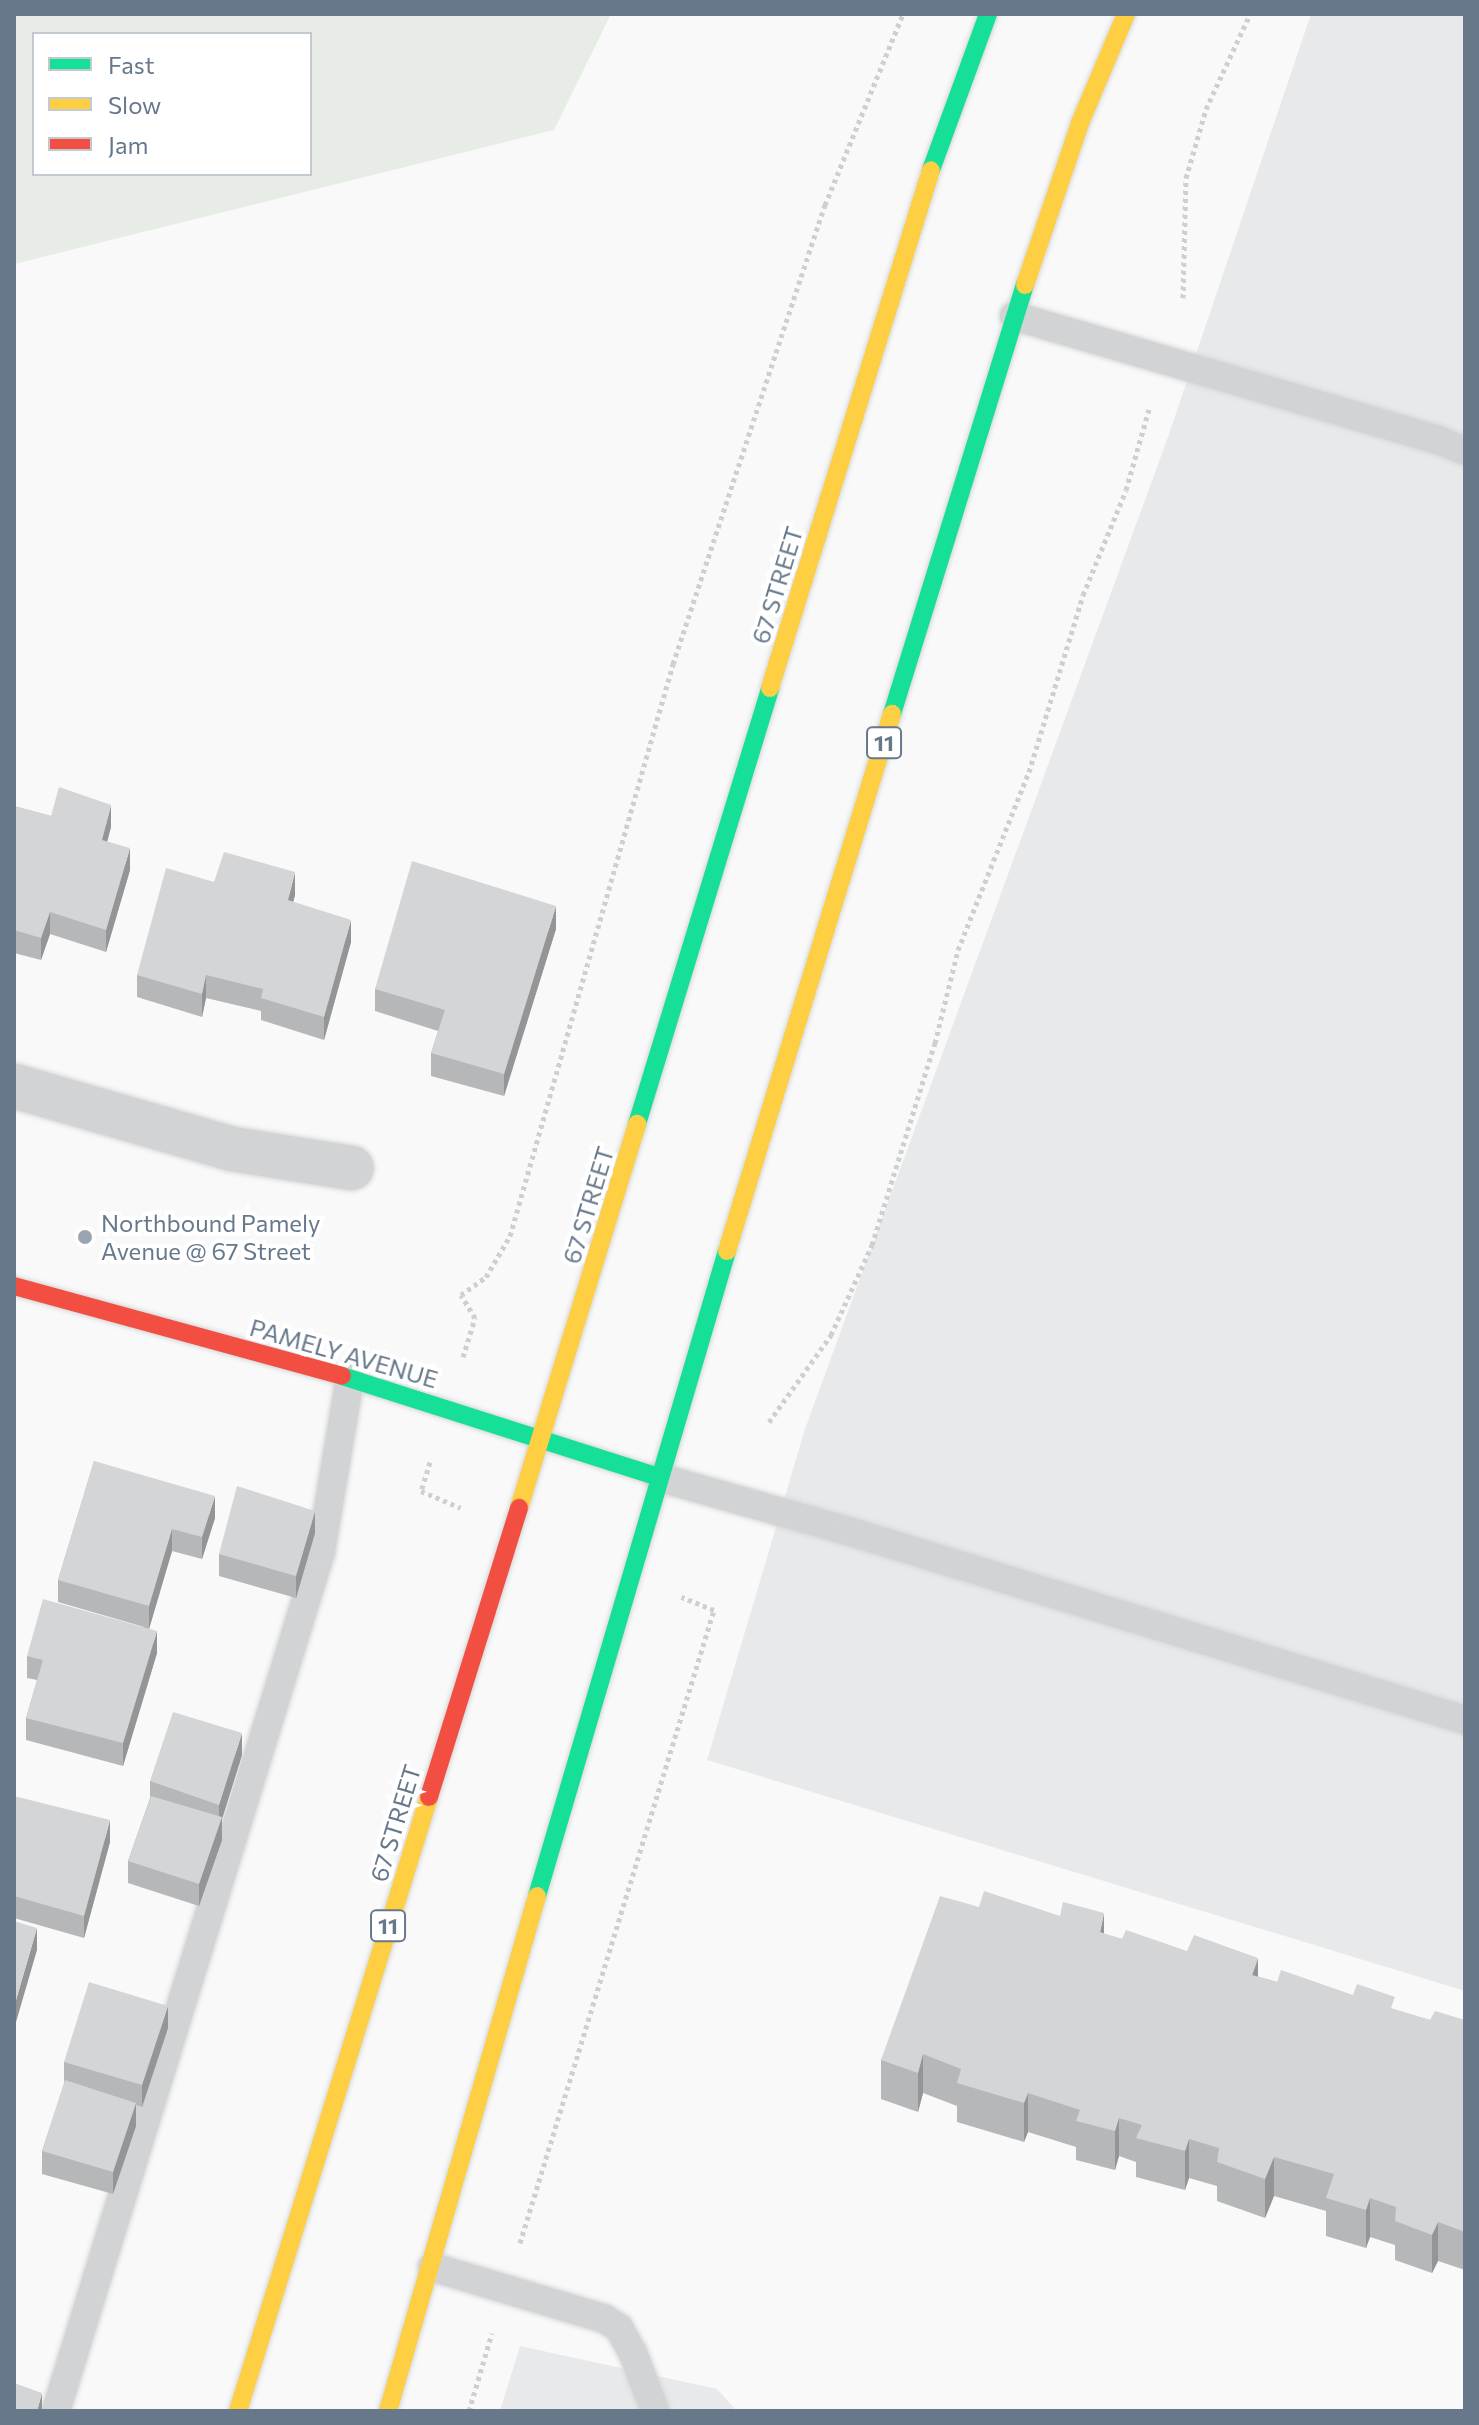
<!DOCTYPE html>
<html>
<head>
<meta charset="utf-8">
<style>
	body { margin:0 }
	#map { position:relative; width:1479px; height:2425px; overflow:hidden; background:#f9f9f9; font-family:Commissioner,sans-serif }
	div>[style] { position:absolute }
	.built>* { inset:0; background:#e8e9ea }
	.green>* { inset:0; background:#e8ece7 }
	.path>* { height:5px; margin-top:-2.5px; transform-origin:0; background:repeating-linear-gradient(90deg,#cecfd1 0 4px,transparent 0 8px) }
	.roads { filter:drop-shadow(0 0 2px #d6d7d8) drop-shadow(0 0 2px #d6d7d8) }
	.lane>* { height:28px; margin:-14px; padding:0 14px; transform-origin:14px; border-radius:14px; background:#d2d3d4 }
	.street>* { height:44px; margin:-22px; padding:0 22px; transform-origin:22px; border-radius:22px; background:#d2d3d4 }
	.fast>* { height:18px; margin:-9px; padding:0 9px; transform-origin:9px; border-radius:9px; background:#16e098 }
	.slow>* { height:18px; margin:-9px; padding:0 9px; transform-origin:9px; border-radius:9px; background:#ffcf43 }
	.jam>* { height:18px; margin:-9px; padding:0 9px; transform-origin:9px; border-radius:9px; background:#f24e42 }
	.wall>* { inset:0; background:#b6b7b8 }
	.shaded-wall>* { inset:0; background:#949596 }
	.building>* { inset:0; background:#d4d5d6 }
	.dots>* { width:22px; height:22px; translate:-50% -50%; box-sizing:border-box; border:4px solid #fff; border-radius:50% }
	span { translate:-50% -50%; white-space:nowrap; text-align:center; line-height:1.15; -webkit-text-stroke:8px #fff; paint-order:stroke }
	.shield-label span { padding:2px 6px; background:#fff; border:2px solid; border-radius:6px; -webkit-text-stroke-width:0 }
	.shield-label { font-size:22px; color:#67788b; font-weight:700 }
	.street-label { font-size:24px; color:#67788b }
	.poi-label { font-size:24px; color:#67788b }
	.left { translate:0 -50%; text-align:left }
	.frame { position:absolute; inset:0; border:16px solid #67788b; pointer-events:none }
	.legend { position:absolute; left:32px; top:32px; width:280px; height:144px; box-sizing:border-box; background:#fff; border:2px solid #c2c9d1; margin:0; padding:10px 14px; list-style:none; font-size:24px; color:#67788b }
	.legend li { display:flex; align-items:center; gap:16px; height:40px }
	.legend b { width:40px; border:2px solid #c2c9d1 }
</style>
</head>
<body>
<div id="map">
	<div class="built">
		<i style="clip-path:polygon(1311px 14px,1465px 14px,1465px 1991px,707px 1760px,805px 1429px,1168px 437px)"></i>
		<i style="clip-path:polygon(520px 2346px,717px 2389px,737px 2411px,500px 2411px)"></i>
	</div>
	<div class="green">
		<i style="clip-path:polygon(evenodd,14px 14px,611px 14px,554px 130px,14px 264px,14px 14px,34px 34px,310px 34px,310px 174px,34px 174px,34px 34px)"></i>
	</div>
	<div class="path">
		<i style="left:1183px;top:298px;width:120px;rotate:-88.6deg"></i>
		<i style="left:1186px;top:178px;width:72px;rotate:-73.8deg"></i>
		<i style="left:1206px;top:109px;width:105px;rotate:-65.1deg"></i>
		<i style="left:463px;top:1357px;width:41px;rotate:-72.9deg"></i>
		<i style="left:475px;top:1318px;width:27px;rotate:-121deg"></i>
		<i style="left:461px;top:1295px;width:31px;rotate:-36deg"></i>
		<i style="left:486px;top:1277px;width:48px;rotate:-59.7deg"></i>
		<i style="left:510px;top:1236px;width:595px;rotate:-74.09deg"></i>
		<i style="left:673px;top:664px;width:484px;rotate:-71.7deg"></i>
		<i style="left:825px;top:205px;width:206px;rotate:-67.8deg"></i>
		<i style="left:769px;top:1422px;width:107px;rotate:-54.5deg"></i>
		<i style="left:831px;top:1335px;width:99px;rotate:-65.5deg"></i>
		<i style="left:872px;top:1245px;width:212px;rotate:-72.7deg"></i>
		<i style="left:935px;top:1043px;width:96px;rotate:-76.1deg"></i>
		<i style="left:958px;top:950px;width:192px;rotate:-68.3deg"></i>
		<i style="left:1029px;top:772px;width:185px;rotate:-73deg"></i>
		<i style="left:1083px;top:595px;width:113px;rotate:-67.7deg"></i>
		<i style="left:1126px;top:490px;width:84px;rotate:-74.1deg"></i>
		<i style="left:430px;top:1462px;width:30px;rotate:107deg"></i>
		<i style="left:421px;top:1491px;width:43px;rotate:23deg"></i>
		<i style="left:520px;top:2243px;width:662px;rotate:-72.96deg"></i>
		<i style="left:714px;top:1610px;width:35px;rotate:-158deg"></i>
		<i style="left:469px;top:2411px;width:81px;rotate:-73.6deg"></i>
	</div>
	<div class="roads">
		<div class="lane">
			<i style="left:1014px;top:316px;width:442px;rotate:16.3deg"></i>
			<i style="left:1438px;top:440px;width:29px;rotate:22deg"></i>
			<i style="left:658px;top:1477px;width:198px;rotate:15.9deg"></i>
			<i style="left:848px;top:1531px;width:645px;rotate:17.03deg"></i>
			<i style="left:432px;top:2267px;width:181px;rotate:16.7deg"></i>
			<i style="left:605px;top:2319px;width:17px;rotate:33deg"></i>
			<i style="left:619px;top:2328px;width:29px;rotate:61deg"></i>
			<i style="left:633px;top:2353px;width:62px;rotate:69.2deg"></i>
			<i style="left:56px;top:2411px;width:900px;rotate:-72.87deg"></i>
			<i style="left:321px;top:1551px;width:175px;rotate:-80.5deg"></i>
		</div>
		<div class="street">
			<i style="left:14px;top:1086px;width:227px;rotate:16.1deg"></i>
			<i style="left:232px;top:1149px;width:121px;rotate:9deg"></i>
		</div>
		<div class="fast">
			<i style="left:931px;top:170px;width:166px;rotate:-69.9deg"></i>
			<i style="left:892px;top:714px;width:449px;rotate:-72.8deg"></i>
			<i style="left:637px;top:1124px;width:456px;rotate:-73deg"></i>
			<i style="left:342px;top:1376px;width:332px;rotate:17.7deg"></i>
			<i style="left:537px;top:1896px;width:672px;rotate:-73.59deg"></i>
		</div>
		<div class="slow">
			<i style="left:1025px;top:285px;width:171px;rotate:-71.2deg"></i>
			<i style="left:1080px;top:123px;width:118px;rotate:-67.1deg"></i>
			<i style="left:770px;top:688px;width:542px;rotate:-72.73deg"></i>
			<i style="left:727px;top:1251px;width:562px;rotate:-72.92deg"></i>
			<i style="left:519px;top:1508px;width:402px;rotate:-72.9deg"></i>
			<i style="left:238px;top:2411px;width:643px;rotate:-72.72deg"></i>
			<i style="left:388px;top:2411px;width:536px;rotate:-73.86deg"></i>
		</div>
		<div class="jam">
			<i style="left:14px;top:1286px;width:340px;rotate:15.3deg"></i>
			<i style="left:429px;top:1797px;width:303px;rotate:-72.7deg"></i>
		</div>
	</div>
	<div class="wall">
		<i style="clip-path:polygon(14px 806px,51px 816px,111px 827px,107px 841px,130px 870px,106px 952px,50px 934px,41px 960px,14px 953px)"></i>
		<i style="clip-path:polygon(214px 882px,295px 895px,293px 902px,351px 942px,324px 1040px,261px 1020px,261px 1011px,206px 998px,202px 1017px,137px 997px,137px 975px)"></i>
		<i style="clip-path:polygon(556px 929px,504px 1096px,431px 1076px,431px 1053px,438px 1031px,375px 1011px,375px 989px)"></i>
		<i style="clip-path:polygon(94px 1461px,215px 1518px,202px 1559px,172px 1551px,149px 1629px,157px 1653px,123px 1766px,26px 1740px,26px 1718px,37px 1680px,27px 1678px,27px 1656px,144px 1627px,58px 1602px,58px 1580px)"></i>
		<i style="clip-path:polygon(315px 1533px,296px 1598px,219px 1576px,219px 1554px)"></i>
		<i style="clip-path:polygon(242px 1755px,222px 1819px,222px 1840px,199px 1906px,128px 1883px,128px 1861px,150px 1798px,150px 1781px)"></i>
		<i style="clip-path:polygon(14px 1796px,110px 1842px,84px 1938px,14px 1918px)"></i>
		<i style="clip-path:polygon(979px 1907px,1104px 1934px,1277px 1982px,1395px 2010px,1430px 2020px,1465px 2020px,1465px 2270px,1438px 2261px,1432px 2273px,1395px 2260px,1395px 2245px,1370px 2237px,1366px 2248px,1326px 2236px,1326px 2211px,1274px 2196px,1265px 2218px,1217px 2201px,1217px 2186px,1189px 2178px,1185px 2190px,1136px 2177px,1136px 2162px,1119px 2156px,1115px 2170px,1076px 2160px,1076px 2147px,1028px 2132px,1024px 2142px,957px 2122px,957px 2106px,923px 2093px,918px 2112px,881px 2099px,881px 2060px)"></i>
		<i style="clip-path:polygon(168px 2028px,142px 2107px,136px 2105px,136px 2126px,113px 2194px,42px 2174px,42px 2151px,64px 2084px,64px 2062px)"></i>
	</div>
	<div class="shaded-wall">
		<i style="clip-path:polygon(111px 805px,111px 827px,102px 862px,102px 840px)"></i>
		<i style="clip-path:polygon(130px 848px,130px 870px,106px 952px,106px 930px)"></i>
		<i style="clip-path:polygon(295px 872px,295px 895px,288px 922px,288px 900px)"></i>
		<i style="clip-path:polygon(556px 906px,556px 929px,504px 1096px,504px 1074px)"></i>
		<i style="clip-path:polygon(50px 912px,50px 934px,41px 960px,41px 938px)"></i>
		<i style="clip-path:polygon(351px 920px,351px 942px,324px 1040px,324px 1017px)"></i>
		<i style="clip-path:polygon(206px 975px,206px 998px,202px 1017px,202px 994px)"></i>
		<i style="clip-path:polygon(215px 1496px,215px 1518px,202px 1559px,202px 1537px)"></i>
		<i style="clip-path:polygon(315px 1511px,315px 1533px,296px 1598px,296px 1576px)"></i>
		<i style="clip-path:polygon(172px 1529px,172px 1551px,149px 1629px,149px 1606px)"></i>
		<i style="clip-path:polygon(157px 1631px,157px 1653px,123px 1766px,123px 1743px)"></i>
		<i style="clip-path:polygon(242px 1733px,242px 1755px,222px 1819px,222px 1840px,199px 1906px,199px 1884px,219px 1825px,219px 1805px)"></i>
		<i style="clip-path:polygon(110px 1820px,110px 1842px,84px 1938px,84px 1916px)"></i>
		<i style="clip-path:polygon(1104px 1913px,1104px 1952px,1100px 1932px)"></i>
		<i style="clip-path:polygon(37px 1928px,37px 1950px,14px 2029px,14px 2007px)"></i>
		<i style="clip-path:polygon(1258px 1958px,1258px 1997px,1252px 1975px)"></i>
		<i style="clip-path:polygon(168px 2006px,168px 2028px,142px 2107px,142px 2085px)"></i>
		<i style="clip-path:polygon(923px 2054px,923px 2093px,918px 2112px,918px 2073px)"></i>
		<i style="clip-path:polygon(1028px 2093px,1028px 2132px,1024px 2142px,1024px 2103px)"></i>
		<i style="clip-path:polygon(136px 2103px,136px 2126px,113px 2194px,113px 2172px)"></i>
		<i style="clip-path:polygon(1119px 2118px,1119px 2156px,1115px 2170px,1115px 2131px)"></i>
		<i style="clip-path:polygon(1189px 2139px,1189px 2178px,1185px 2190px,1185px 2151px)"></i>
		<i style="clip-path:polygon(1274px 2157px,1274px 2196px,1265px 2218px,1265px 2179px)"></i>
		<i style="clip-path:polygon(1370px 2198px,1370px 2237px,1366px 2248px,1366px 2210px)"></i>
		<i style="clip-path:polygon(1438px 2222px,1438px 2261px,1432px 2273px,1432px 2235px)"></i>
		<i style="clip-path:polygon(42px 2393px,42px 2411px,37px 2411px)"></i>
	</div>
	<div class="building">
		<i style="clip-path:polygon(59px 787px,111px 805px,102px 840px,130px 848px,106px 930px,50px 912px,41px 938px,14px 930px,14px 806px,51px 816px)"></i>
		<i style="clip-path:polygon(224px 852px,295px 872px,288px 900px,351px 920px,324px 1017px,261px 998px,263px 989px,206px 975px,202px 994px,137px 975px,166px 868px,214px 882px)"></i>
		<i style="clip-path:polygon(412px 861px,556px 906px,504px 1074px,431px 1053px,445px 1010px,375px 989px)"></i>
		<i style="clip-path:polygon(94px 1461px,215px 1496px,202px 1537px,172px 1529px,149px 1606px,58px 1580px)"></i>
		<i style="clip-path:polygon(237px 1486px,315px 1511px,296px 1576px,219px 1554px)"></i>
		<i style="clip-path:polygon(43px 1599px,157px 1631px,123px 1743px,26px 1718px,43px 1660px,27px 1656px)"></i>
		<i style="clip-path:polygon(173px 1712px,242px 1733px,219px 1805px,150px 1781px)"></i>
		<i style="clip-path:polygon(14px 1796px,110px 1820px,84px 1916px,14px 1896px)"></i>
		<i style="clip-path:polygon(151px 1796px,222px 1817px,199px 1884px,128px 1861px)"></i>
		<i style="clip-path:polygon(984px 1891px,1060px 1916px,1063px 1902px,1104px 1913px,1100px 1932px,1122px 1939px,1126px 1930px,1187px 1951px,1194px 1935px,1258px 1958px,1252px 1975px,1277px 1982px,1281px 1970px,1353px 1995px,1357px 1984px,1395px 1997px,1391px 2008px,1430px 2020px,1435px 2011px,1465px 2020px,1465px 2232px,1438px 2222px,1432px 2235px,1395px 2221px,1396px 2207px,1370px 2198px,1366px 2210px,1326px 2198px,1334px 2174px,1274px 2157px,1265px 2179px,1217px 2162px,1219px 2148px,1189px 2139px,1185px 2151px,1136px 2138px,1142px 2125px,1119px 2118px,1115px 2131px,1076px 2121px,1080px 2110px,1028px 2093px,1024px 2103px,957px 2083px,961px 2069px,923px 2054px,918px 2073px,881px 2060px,940px 1896px,979px 1907px)"></i>
		<i style="clip-path:polygon(14px 1921px,37px 1928px,14px 2007px)"></i>
		<i style="clip-path:polygon(89px 1982px,168px 2006px,142px 2085px,64px 2062px)"></i>
		<i style="clip-path:polygon(65px 2080px,136px 2103px,113px 2172px,42px 2151px)"></i>
		<i style="clip-path:polygon(14px 2383px,42px 2393px,37px 2411px,14px 2411px)"></i>
	</div>
	<div class="dots">
		<i style="left:85px;top:1237px;background:#9aa5b2"></i>
	</div>
	<div class="shield-label">
		<span style="left:884px;top:743px">11</span>
		<span style="left:388px;top:1926px">11</span>
	</div>
	<div class="street-label">
		<span style="left:777px;top:585px;rotate:-73deg">67 STREET</span>
		<span style="left:588px;top:1205px;rotate:-73deg">67 STREET</span>
		<span style="left:344px;top:1353px;rotate:16deg">PAMELY AVENUE</span>
		<span style="left:395px;top:1823px;rotate:-73deg">67 STREET</span>
	</div>
	<div class="poi-label">
		<span class="left" style="left:101px;top:1237px">Northbound Pamely<br>Avenue @ 67 Street</span>
	</div>
	<div class="frame"></div>
	<ul class="legend">
	<li><b style="height:10px;background:#16e098"></b>Fast</li>
	<li><b style="height:10px;background:#ffcf43"></b>Slow</li>
	<li><b style="height:10px;background:#f24e42"></b>Jam</li>
	</ul>
</div>
</body>
</html>
